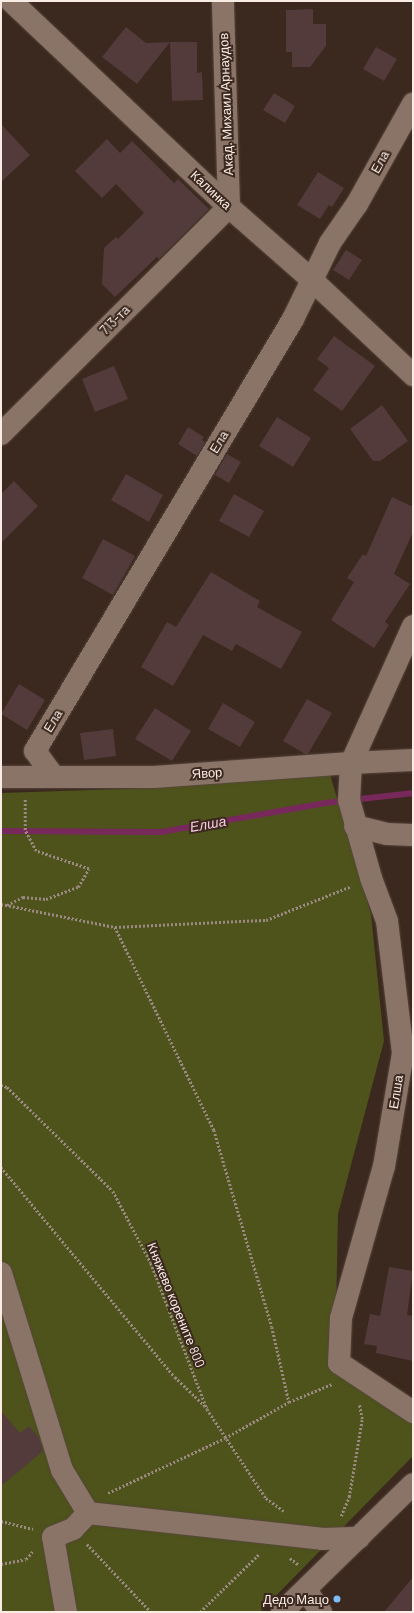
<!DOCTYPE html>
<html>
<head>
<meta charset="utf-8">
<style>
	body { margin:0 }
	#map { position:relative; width:414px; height:1613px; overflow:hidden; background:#3b281e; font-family:Barlow,sans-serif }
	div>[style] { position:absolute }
	.green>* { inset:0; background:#4d531a }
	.stream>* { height:6px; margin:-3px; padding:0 3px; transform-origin:3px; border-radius:3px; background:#78295b }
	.building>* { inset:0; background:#533b3b }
	.path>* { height:2.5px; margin-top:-1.25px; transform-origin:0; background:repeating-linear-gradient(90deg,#9a8a82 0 2px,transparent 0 4px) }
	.roads { filter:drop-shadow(0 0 1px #56463c) drop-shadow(0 0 1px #56463c) }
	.street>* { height:22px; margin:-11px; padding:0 11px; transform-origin:11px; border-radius:11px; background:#8a7367 }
	.secondary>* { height:22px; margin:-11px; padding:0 11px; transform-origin:11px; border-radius:11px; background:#8a7367 }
	.dots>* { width:11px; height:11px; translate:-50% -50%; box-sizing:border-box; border:2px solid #3b281e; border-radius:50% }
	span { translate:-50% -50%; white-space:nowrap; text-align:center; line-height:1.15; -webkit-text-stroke:4px #3b281e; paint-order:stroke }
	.street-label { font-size:13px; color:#f9ece5 }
	.poi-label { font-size:13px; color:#f9ece5 }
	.right { translate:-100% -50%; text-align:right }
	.water-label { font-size:14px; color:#f6c8e1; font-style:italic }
	.frame { position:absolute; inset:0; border:2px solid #f9ece5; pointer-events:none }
</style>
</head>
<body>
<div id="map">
	<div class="green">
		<i style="clip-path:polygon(329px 771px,371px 914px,384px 1041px,338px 1214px,335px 1365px,413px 1417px,413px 1456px,260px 1612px,1px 1612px,1px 793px,152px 788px)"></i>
	</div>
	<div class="stream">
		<i style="left:1px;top:831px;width:160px;rotate:0.4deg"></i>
		<i style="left:161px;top:832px;width:167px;rotate:-10deg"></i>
		<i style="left:325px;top:803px;width:89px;rotate:-6.5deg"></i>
	</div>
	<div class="building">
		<i style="clip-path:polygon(313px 9px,313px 24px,326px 24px,326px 46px,310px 67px,292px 67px,292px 52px,286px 52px,286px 10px)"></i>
		<i style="clip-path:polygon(126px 27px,146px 43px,170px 42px,137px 84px,102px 57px)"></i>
		<i style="clip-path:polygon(170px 42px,197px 42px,197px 73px,202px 72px,203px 100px,172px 101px)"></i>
		<i style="clip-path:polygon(376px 47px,397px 59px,384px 81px,363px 69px)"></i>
		<i style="clip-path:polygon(274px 93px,295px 106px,285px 123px,263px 110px)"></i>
		<i style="clip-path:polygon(1px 124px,30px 155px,1px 182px)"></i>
		<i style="clip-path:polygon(107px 139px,120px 153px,132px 141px,174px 183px,178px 179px,209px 209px,159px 259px,157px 257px,115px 297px,102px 284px,104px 248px,116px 237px,118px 239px,144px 213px,116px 184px,102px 198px,75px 171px)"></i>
		<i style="clip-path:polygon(318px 172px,344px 188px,332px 207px,329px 205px,320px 219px,297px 205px)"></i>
		<i style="clip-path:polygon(346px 250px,362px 260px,349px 280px,333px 270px)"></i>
		<i style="clip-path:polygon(334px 336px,375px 366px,342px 411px,313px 390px,329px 368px,317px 359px)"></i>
		<i style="clip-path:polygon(114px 366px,128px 399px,95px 412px,82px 379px)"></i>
		<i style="clip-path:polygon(382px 405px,408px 441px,380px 461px,373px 461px,350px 429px)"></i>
		<i style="clip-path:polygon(277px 417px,311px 438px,293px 467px,259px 446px)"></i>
		<i style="clip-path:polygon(188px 427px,204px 437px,202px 440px,205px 442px,197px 456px,178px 444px)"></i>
		<i style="clip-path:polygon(227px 454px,241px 462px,229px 483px,215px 475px)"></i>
		<i style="clip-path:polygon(126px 474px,163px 495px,149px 522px,111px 500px)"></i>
		<i style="clip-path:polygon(14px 481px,38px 506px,1px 543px,1px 494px)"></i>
		<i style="clip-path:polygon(234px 494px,264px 511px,249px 537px,219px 521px)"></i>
		<i style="clip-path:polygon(392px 497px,413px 507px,413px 532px,394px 574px,410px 584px,385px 622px,389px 625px,374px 648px,331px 620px,354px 582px,347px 578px,363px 554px,366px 556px)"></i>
		<i style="clip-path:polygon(103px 539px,135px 556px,113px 595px,82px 578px)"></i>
		<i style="clip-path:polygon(211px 572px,260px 601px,257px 607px,302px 632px,281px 669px,236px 644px,232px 651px,203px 635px,173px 686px,141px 667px,167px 622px,176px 627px)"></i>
		<i style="clip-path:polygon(19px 684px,45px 700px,27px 730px,1px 714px)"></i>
		<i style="clip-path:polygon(307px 699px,332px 713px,308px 754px,305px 754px,283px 741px)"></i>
		<i style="clip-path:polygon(223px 703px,255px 722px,240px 747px,208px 729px)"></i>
		<i style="clip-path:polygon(155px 708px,191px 731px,172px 761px,135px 739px)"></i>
		<i style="clip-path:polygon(113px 729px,116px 756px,84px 760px,80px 733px)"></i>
		<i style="clip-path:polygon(389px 1267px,413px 1271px,407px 1315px,413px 1316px,413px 1361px,376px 1353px,377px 1346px,364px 1344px,370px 1314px,380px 1316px)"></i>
		<i style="clip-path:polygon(1px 1411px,20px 1433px,29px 1426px,39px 1438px,43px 1451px,1px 1486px)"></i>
		<i style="clip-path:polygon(413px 1577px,413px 1612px,384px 1612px)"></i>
	</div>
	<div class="path">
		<i style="left:1px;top:904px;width:116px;rotate:11.4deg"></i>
		<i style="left:115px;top:927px;width:151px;rotate:-2.7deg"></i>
		<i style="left:266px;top:920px;width:92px;rotate:-21.6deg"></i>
		<i style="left:7px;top:905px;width:18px;rotate:-27deg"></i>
		<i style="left:23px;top:897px;width:23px;rotate:5deg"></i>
		<i style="left:46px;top:899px;width:34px;rotate:-21deg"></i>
		<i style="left:78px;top:887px;width:21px;rotate:-59deg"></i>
		<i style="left:89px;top:869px;width:56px;rotate:-161.2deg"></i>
		<i style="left:36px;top:851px;width:24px;rotate:-118deg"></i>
		<i style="left:25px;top:830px;width:31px;rotate:-90deg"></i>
		<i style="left:115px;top:927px;width:226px;rotate:64deg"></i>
		<i style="left:214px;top:1130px;width:205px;rotate:73.6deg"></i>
		<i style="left:272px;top:1327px;width:77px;rotate:77.2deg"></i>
		<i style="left:1px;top:1085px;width:6px;rotate:18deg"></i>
		<i style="left:7px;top:1087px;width:148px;rotate:44.5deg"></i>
		<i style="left:113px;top:1191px;width:81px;rotate:62.2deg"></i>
		<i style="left:151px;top:1263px;width:156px;rotate:69deg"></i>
		<i style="left:207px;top:1409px;width:107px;rotate:56.5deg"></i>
		<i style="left:266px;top:1498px;width:22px;rotate:36deg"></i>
		<i style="left:1px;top:1167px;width:273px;rotate:50.4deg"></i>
		<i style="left:175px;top:1377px;width:45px;rotate:44.1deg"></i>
		<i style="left:108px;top:1493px;width:129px;rotate:-25.2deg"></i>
		<i style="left:225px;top:1438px;width:73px;rotate:-29.4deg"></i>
		<i style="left:289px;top:1402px;width:47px;rotate:-22.7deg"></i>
		<i style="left:341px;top:1516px;width:21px;rotate:-67deg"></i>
		<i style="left:349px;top:1497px;width:79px;rotate:-80.5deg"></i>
		<i style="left:362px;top:1419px;width:15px;rotate:-101deg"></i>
		<i style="left:1px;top:1521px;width:33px;rotate:14deg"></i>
		<i style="left:87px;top:1544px;width:93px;rotate:46.7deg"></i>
		<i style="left:290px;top:1558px;width:11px;rotate:38deg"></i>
		<i style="left:1px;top:1564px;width:25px;rotate:-11deg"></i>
		<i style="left:26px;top:1559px;width:11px;rotate:-49deg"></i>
		<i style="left:200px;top:1612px;width:83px;rotate:-44.5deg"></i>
	</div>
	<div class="roads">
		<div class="street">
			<i style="left:11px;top:1px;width:300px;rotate:43.4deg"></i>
			<i style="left:229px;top:207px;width:111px;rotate:41.3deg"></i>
			<i style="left:312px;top:280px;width:139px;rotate:43.2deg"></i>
			<i style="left:1px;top:434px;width:322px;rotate:-44.9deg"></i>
			<i style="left:229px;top:207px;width:206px;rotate:-91.7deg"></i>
			<i style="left:413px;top:626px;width:150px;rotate:114.3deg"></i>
			<i style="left:351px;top:763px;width:37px;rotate:93deg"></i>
			<i style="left:349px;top:800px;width:81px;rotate:74.2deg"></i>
			<i style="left:371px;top:878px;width:46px;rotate:69.6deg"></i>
			<i style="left:387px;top:921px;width:133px;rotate:83.1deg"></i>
			<i style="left:403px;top:1053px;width:115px;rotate:99.5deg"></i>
			<i style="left:384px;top:1166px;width:158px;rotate:105.8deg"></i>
			<i style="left:341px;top:1318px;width:45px;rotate:92.5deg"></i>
			<i style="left:339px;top:1363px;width:89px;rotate:33.5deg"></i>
			<i style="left:1px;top:777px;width:153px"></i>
			<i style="left:154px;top:777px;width:197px;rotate:-4.1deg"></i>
			<i style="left:351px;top:763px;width:62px;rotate:-2.8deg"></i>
			<i style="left:54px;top:777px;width:32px;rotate:-126deg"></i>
			<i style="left:35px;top:751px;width:503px;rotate:-59.15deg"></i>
			<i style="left:293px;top:319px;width:85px;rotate:-64deg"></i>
			<i style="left:330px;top:243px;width:47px;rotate:-55.3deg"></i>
			<i style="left:357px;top:204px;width:115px;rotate:-60.8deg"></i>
			<i style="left:355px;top:826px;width:33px;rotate:14deg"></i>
			<i style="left:387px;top:834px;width:26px;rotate:2deg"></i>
			<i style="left:1px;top:1273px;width:206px;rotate:72.8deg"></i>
			<i style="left:62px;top:1470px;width:50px;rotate:58.8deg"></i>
			<i style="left:88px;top:1513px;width:235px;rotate:6.3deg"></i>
			<i style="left:322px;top:1539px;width:37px;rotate:-2deg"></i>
			<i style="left:306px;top:1590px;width:27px;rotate:56deg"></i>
			<i style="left:66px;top:1612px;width:76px;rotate:-99.8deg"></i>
			<i style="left:53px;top:1537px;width:22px;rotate:-22deg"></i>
			<i style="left:73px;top:1529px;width:22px;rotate:-47deg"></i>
		</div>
		<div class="secondary">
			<i style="left:282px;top:1612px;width:183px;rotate:-44.3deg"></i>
		</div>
	</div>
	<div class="dots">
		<i style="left:337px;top:1599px;background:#7dbef9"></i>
	</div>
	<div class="street-label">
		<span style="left:226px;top:104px;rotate:-92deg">Акад. Михаил Арнаудов</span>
		<span style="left:380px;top:162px;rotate:-61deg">Ела</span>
		<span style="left:211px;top:190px;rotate:43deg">Калинка</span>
		<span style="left:115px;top:320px;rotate:-45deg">713-та</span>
		<span style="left:219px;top:442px;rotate:-59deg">Ела</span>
		<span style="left:53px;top:721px;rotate:-59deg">Ела</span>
		<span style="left:207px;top:773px;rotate:-4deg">Явор</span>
		<span style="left:396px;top:1092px;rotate:-81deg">Елша</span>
		<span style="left:176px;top:1305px;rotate:68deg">Княжево корените 800</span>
	</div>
	<div class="poi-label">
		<span class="right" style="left:329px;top:1599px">Дедо Мацо</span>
	</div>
	<div class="water-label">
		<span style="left:208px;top:824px;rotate:-10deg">Елша</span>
	</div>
	<div class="frame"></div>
</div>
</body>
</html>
